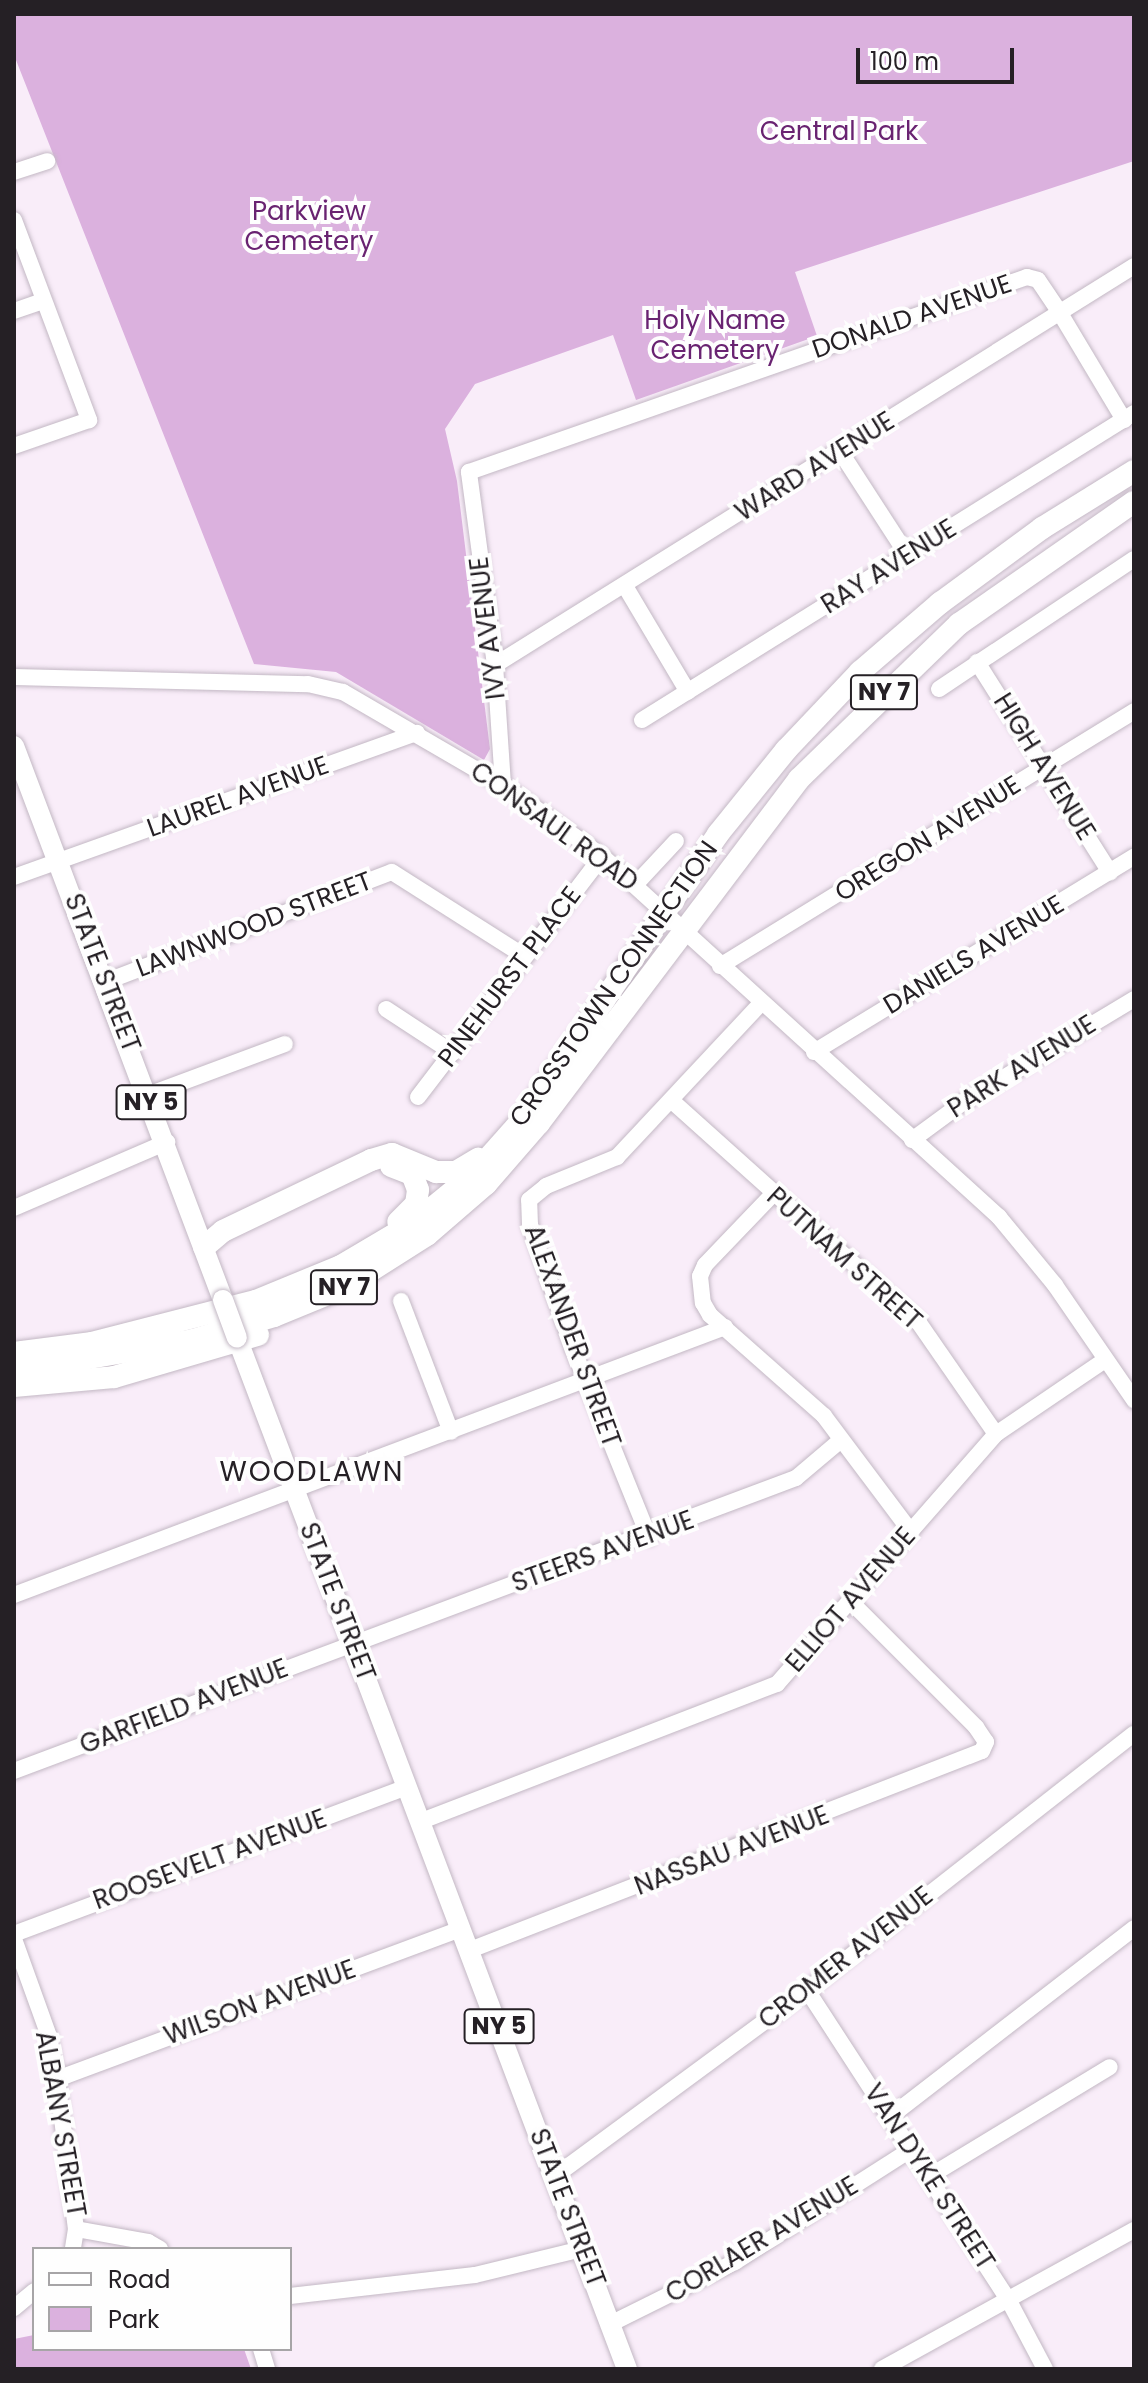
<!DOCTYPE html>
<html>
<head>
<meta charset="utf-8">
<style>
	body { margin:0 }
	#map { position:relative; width:1148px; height:2383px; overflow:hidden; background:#f9edf9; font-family:Poppins,sans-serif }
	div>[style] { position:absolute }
	.green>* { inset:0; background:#dbb1de }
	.roads { filter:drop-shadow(0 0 2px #c3b8c4) drop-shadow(0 0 2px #c3b8c4) }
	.minor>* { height:16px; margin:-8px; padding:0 8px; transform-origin:8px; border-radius:8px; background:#fff }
	.major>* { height:20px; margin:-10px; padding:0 10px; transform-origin:10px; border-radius:10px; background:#fff }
	.highway>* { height:22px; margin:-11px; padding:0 11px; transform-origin:11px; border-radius:11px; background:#fff }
	.bridges { filter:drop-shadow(0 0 2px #c3b8c4) drop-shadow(0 0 2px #c3b8c4) }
	.major-bridge>* { height:20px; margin:-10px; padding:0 10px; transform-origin:10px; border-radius:10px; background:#fff }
	span { translate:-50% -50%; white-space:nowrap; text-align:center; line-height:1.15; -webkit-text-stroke:8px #fefefe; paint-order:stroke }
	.shield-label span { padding:2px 6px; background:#fefefe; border:2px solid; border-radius:6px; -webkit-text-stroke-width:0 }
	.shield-label { font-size:24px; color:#252025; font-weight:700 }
	.park-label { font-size:26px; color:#692371 }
	.street-label { font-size:26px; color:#252025 }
	.neighbourhood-label { font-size:28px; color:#252025; letter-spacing:2px }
	.frame { position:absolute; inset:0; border:16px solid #252025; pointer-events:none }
	.legend { position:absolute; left:32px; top:2247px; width:260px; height:104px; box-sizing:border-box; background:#fefefe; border:2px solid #a7a5a7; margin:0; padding:10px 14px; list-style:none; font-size:24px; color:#252025 }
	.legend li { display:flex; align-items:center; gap:16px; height:40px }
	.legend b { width:40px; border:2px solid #a7a5a7 }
	.scale { position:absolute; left:856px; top:48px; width:158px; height:36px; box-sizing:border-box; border:4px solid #252025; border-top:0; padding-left:10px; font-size:24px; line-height:28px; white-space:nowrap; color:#252025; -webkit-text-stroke:6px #fefefe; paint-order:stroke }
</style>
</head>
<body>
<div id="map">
	<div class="green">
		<i style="clip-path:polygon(14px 14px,1134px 14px,1134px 161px,795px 272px,817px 336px,636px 400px,613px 335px,475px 384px,445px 429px,457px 481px,490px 749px,484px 760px,336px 672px,254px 664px,14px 55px)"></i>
		<i style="clip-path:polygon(34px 2335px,34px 2349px,244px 2349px,251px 2369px,14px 2369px,14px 2339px)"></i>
	</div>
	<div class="roads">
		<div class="minor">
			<i style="left:14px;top:172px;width:35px;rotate:-18deg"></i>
			<i style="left:14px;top:220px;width:214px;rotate:69.4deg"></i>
			<i style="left:89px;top:420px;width:79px;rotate:160.9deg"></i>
			<i style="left:14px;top:311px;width:31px;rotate:-19deg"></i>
			<i style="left:840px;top:451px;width:125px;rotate:57.1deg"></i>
			<i style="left:625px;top:586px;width:123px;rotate:59.3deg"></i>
			<i style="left:977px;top:662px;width:249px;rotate:57.7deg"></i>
			<i style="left:495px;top:665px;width:753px;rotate:-31.98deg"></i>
			<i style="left:14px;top:677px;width:294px;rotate:1.4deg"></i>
			<i style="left:308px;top:684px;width:36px;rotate:13deg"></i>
			<i style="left:343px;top:692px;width:185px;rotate:30.2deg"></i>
			<i style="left:503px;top:785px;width:122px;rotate:35.6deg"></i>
			<i style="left:602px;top:856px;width:537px;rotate:42.28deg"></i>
			<i style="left:999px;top:1217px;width:88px;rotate:50.5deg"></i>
			<i style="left:1055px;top:1285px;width:140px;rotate:55.5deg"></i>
			<i style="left:939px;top:689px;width:234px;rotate:-33.7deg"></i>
			<i style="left:642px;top:720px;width:580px;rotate:-31.96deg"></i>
			<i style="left:503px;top:785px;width:120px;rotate:-93.8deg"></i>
			<i style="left:495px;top:665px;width:195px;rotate:-97.7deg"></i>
			<i style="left:469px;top:472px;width:591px;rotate:-19.26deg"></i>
			<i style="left:1027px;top:277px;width:11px;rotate:15deg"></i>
			<i style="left:1038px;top:280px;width:40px;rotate:56deg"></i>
			<i style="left:1060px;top:313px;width:125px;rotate:59.1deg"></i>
			<i style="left:14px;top:877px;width:428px;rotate:-19.7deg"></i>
			<i style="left:635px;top:885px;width:60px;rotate:-47deg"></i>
			<i style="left:720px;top:966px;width:486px;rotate:-31.6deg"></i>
			<i style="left:105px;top:982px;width:307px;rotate:-21deg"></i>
			<i style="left:392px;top:872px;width:156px;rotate:32.5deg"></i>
			<i style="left:386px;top:1009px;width:80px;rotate:33.3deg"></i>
			<i style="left:814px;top:1052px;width:375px;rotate:-31.4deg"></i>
			<i style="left:148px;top:1095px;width:146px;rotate:-20.4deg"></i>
			<i style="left:418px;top:1097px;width:303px;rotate:-52.6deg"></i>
			<i style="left:672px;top:1101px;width:332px;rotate:41.9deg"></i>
			<i style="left:919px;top:1323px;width:135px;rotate:55.3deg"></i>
			<i style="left:912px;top:1140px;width:66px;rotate:-36.3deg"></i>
			<i style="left:965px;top:1101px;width:197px;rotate:-31.1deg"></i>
			<i style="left:773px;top:1194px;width:98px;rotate:133.8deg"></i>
			<i style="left:705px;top:1265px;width:12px;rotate:114deg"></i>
			<i style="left:700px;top:1276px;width:27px;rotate:84deg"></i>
			<i style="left:703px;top:1303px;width:14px;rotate:60deg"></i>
			<i style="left:710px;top:1315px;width:152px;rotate:41.5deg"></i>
			<i style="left:824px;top:1416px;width:145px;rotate:53.1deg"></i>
			<i style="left:14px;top:1208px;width:167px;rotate:-23.3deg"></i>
			<i style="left:401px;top:1301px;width:140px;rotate:69.1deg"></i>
			<i style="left:649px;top:1537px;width:203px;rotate:-112deg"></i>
			<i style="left:573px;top:1349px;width:131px;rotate:-109.1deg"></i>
			<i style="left:530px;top:1225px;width:25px;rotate:-92deg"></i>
			<i style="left:529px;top:1200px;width:22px;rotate:-39deg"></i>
			<i style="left:546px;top:1186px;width:77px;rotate:-22.2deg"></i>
			<i style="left:617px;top:1157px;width:211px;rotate:-46.9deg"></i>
			<i style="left:14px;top:1595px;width:760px;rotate:-20.65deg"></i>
			<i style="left:14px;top:1771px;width:835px;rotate:-20.54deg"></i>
			<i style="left:796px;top:1478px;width:59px;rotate:-40.2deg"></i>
			<i style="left:419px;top:1822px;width:384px;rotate:-21.1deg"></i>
			<i style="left:777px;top:1684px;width:332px;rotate:-48.8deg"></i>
			<i style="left:996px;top:1434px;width:132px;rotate:-34.2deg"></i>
			<i style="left:14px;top:1934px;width:420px;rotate:-20.5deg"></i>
			<i style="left:14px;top:1939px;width:103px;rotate:70.2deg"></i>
			<i style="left:49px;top:2036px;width:44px;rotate:79.5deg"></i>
			<i style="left:57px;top:2079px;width:151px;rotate:82.8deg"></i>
			<i style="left:76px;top:2229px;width:20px;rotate:99deg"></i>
			<i style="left:470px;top:1950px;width:549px;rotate:-21.24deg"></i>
			<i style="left:982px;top:1751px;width:10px;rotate:-66deg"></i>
			<i style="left:986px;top:1742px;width:18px;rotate:-124deg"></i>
			<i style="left:976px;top:1727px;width:175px;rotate:-135deg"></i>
			<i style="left:807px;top:1990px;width:369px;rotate:57deg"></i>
			<i style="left:1008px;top:2299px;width:79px;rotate:62.1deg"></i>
			<i style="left:57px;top:2079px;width:432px;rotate:-20.4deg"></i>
			<i style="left:891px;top:2116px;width:307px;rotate:-37.7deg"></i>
			<i style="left:555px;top:2176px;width:313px;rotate:-36.4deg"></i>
			<i style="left:807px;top:1990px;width:415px;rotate:-38.1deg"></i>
			<i style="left:930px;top:2176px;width:210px;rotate:-31.2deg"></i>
			<i style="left:76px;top:2229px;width:73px;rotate:10.2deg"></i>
			<i style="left:148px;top:2242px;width:14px;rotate:30deg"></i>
			<i style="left:290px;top:2296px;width:186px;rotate:-6.5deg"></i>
			<i style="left:475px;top:2275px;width:110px;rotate:-13.7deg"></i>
			<i style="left:14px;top:2308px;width:26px;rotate:-40deg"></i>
			<i style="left:610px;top:2324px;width:140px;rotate:-26.4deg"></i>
			<i style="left:735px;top:2262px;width:208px;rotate:-32.6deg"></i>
			<i style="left:261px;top:2349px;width:21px;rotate:73deg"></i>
			<i style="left:882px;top:2369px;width:288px;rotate:-28.9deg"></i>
		</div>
		<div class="major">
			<i style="left:14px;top:746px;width:592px;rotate:69.33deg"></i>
			<i style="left:237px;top:1338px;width:1102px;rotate:69.28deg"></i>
		</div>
		<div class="highway">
			<i style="left:391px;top:1166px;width:22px;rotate:21deg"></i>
			<i style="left:412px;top:1174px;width:17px;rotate:69deg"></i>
			<i style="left:418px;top:1190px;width:14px;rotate:98deg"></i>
			<i style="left:416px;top:1204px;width:25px;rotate:135deg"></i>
			<i style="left:204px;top:1247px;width:25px;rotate:-40deg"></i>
			<i style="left:223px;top:1231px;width:164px;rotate:-25.6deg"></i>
			<i style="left:371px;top:1160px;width:22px;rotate:-16deg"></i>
			<i style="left:392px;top:1154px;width:48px;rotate:22.2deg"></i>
			<i style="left:436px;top:1172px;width:20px"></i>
			<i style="left:456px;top:1172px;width:26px;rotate:-31deg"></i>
			<i style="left:14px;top:1353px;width:79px;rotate:-7.3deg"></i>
			<i style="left:92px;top:1343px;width:169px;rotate:-14.4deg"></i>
			<i style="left:256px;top:1301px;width:92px;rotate:-22.4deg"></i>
			<i style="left:341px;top:1266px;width:86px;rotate:-30.7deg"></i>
			<i style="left:415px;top:1222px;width:76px;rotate:-39.1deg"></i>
			<i style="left:474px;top:1174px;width:71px;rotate:-48.4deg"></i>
			<i style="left:521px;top:1121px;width:348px;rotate:-55.5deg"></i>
			<i style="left:718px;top:834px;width:108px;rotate:-51deg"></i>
			<i style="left:786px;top:750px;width:108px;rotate:-46.5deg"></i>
			<i style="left:860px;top:672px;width:106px;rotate:-40.8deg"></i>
			<i style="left:940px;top:603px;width:127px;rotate:-36.3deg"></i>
			<i style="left:1042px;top:528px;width:108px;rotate:-31.8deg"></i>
			<i style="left:14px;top:1371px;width:182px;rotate:-9.8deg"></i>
			<i style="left:193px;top:1340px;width:84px;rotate:-16.5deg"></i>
			<i style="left:274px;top:1316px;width:77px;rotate:-22.2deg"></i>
			<i style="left:345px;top:1287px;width:97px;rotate:-32.4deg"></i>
			<i style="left:427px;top:1235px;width:78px;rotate:-40.8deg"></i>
			<i style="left:486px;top:1184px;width:81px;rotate:-49deg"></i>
			<i style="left:539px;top:1123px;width:431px;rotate:-52.9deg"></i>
			<i style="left:799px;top:779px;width:223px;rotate:-44.1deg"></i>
			<i style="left:959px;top:624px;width:213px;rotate:-34.9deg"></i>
			<i style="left:14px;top:1386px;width:100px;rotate:-5.1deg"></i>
			<i style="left:114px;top:1377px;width:150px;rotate:-16.3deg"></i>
		</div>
	</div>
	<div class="bridges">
		<div class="major-bridge">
			<i style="left:223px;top:1300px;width:40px;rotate:69.8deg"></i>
		</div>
	</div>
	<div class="shield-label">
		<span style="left:884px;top:692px">NY 7</span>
		<span style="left:151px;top:1102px">NY 5</span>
		<span style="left:344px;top:1287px">NY 7</span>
		<span style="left:499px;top:2026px">NY 5</span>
	</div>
	<div class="park-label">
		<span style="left:839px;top:132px">Central Park</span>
		<span style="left:309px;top:227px">Parkview<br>Cemetery</span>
		<span style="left:715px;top:336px">Holy Name<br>Cemetery</span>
	</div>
	<div class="street-label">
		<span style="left:912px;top:317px;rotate:-19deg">DONALD AVENUE</span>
		<span style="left:815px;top:467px;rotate:-32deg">WARD AVENUE</span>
		<span style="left:889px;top:567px;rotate:-32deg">RAY AVENUE</span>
		<span style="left:488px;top:628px;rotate:-97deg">IVY AVENUE</span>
		<span style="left:1044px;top:767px;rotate:58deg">HIGH AVENUE</span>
		<span style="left:238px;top:797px;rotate:-20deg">LAUREL AVENUE</span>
		<span style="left:554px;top:827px;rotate:36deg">CONSAUL ROAD</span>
		<span style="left:928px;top:839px;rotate:-32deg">OREGON AVENUE</span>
		<span style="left:254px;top:925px;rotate:-21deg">LAWNWOOD STREET</span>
		<span style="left:974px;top:955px;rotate:-31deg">DANIELS AVENUE</span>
		<span style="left:102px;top:973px;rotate:69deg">STATE STREET</span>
		<span style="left:510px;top:977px;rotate:-53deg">PINEHURST PLACE</span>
		<span style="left:614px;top:984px;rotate:-55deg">CROSSTOWN CONNECTION</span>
		<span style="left:1022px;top:1067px;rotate:-32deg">PARK AVENUE</span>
		<span style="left:844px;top:1259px;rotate:42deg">PUTNAM STREET</span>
		<span style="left:572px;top:1336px;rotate:70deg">ALEXANDER STREET</span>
		<span style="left:603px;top:1552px;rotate:-20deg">STEERS AVENUE</span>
		<span style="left:851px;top:1600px;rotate:-49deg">ELLIOT AVENUE</span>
		<span style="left:337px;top:1602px;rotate:69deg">STATE STREET</span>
		<span style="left:184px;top:1707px;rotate:-21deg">GARFIELD AVENUE</span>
		<span style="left:732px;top:1851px;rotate:-21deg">NASSAU AVENUE</span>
		<span style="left:210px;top:1860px;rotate:-20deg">ROOSEVELT AVENUE</span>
		<span style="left:846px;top:1958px;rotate:-38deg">CROMER AVENUE</span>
		<span style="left:260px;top:2003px;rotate:-20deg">WILSON AVENUE</span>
		<span style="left:60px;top:2124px;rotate:80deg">ALBANY STREET</span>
		<span style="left:929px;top:2177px;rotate:57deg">VAN DYKE STREET</span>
		<span style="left:567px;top:2208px;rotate:69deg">STATE STREET</span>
		<span style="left:762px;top:2240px;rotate:-31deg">CORLAER AVENUE</span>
	</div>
	<div class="neighbourhood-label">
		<span style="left:312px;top:1472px">WOODLAWN</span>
	</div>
	<div class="frame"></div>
	<ul class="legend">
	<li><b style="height:10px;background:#fff"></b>Road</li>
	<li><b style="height:22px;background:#dbb1de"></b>Park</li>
	</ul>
	<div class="scale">100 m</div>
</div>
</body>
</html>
